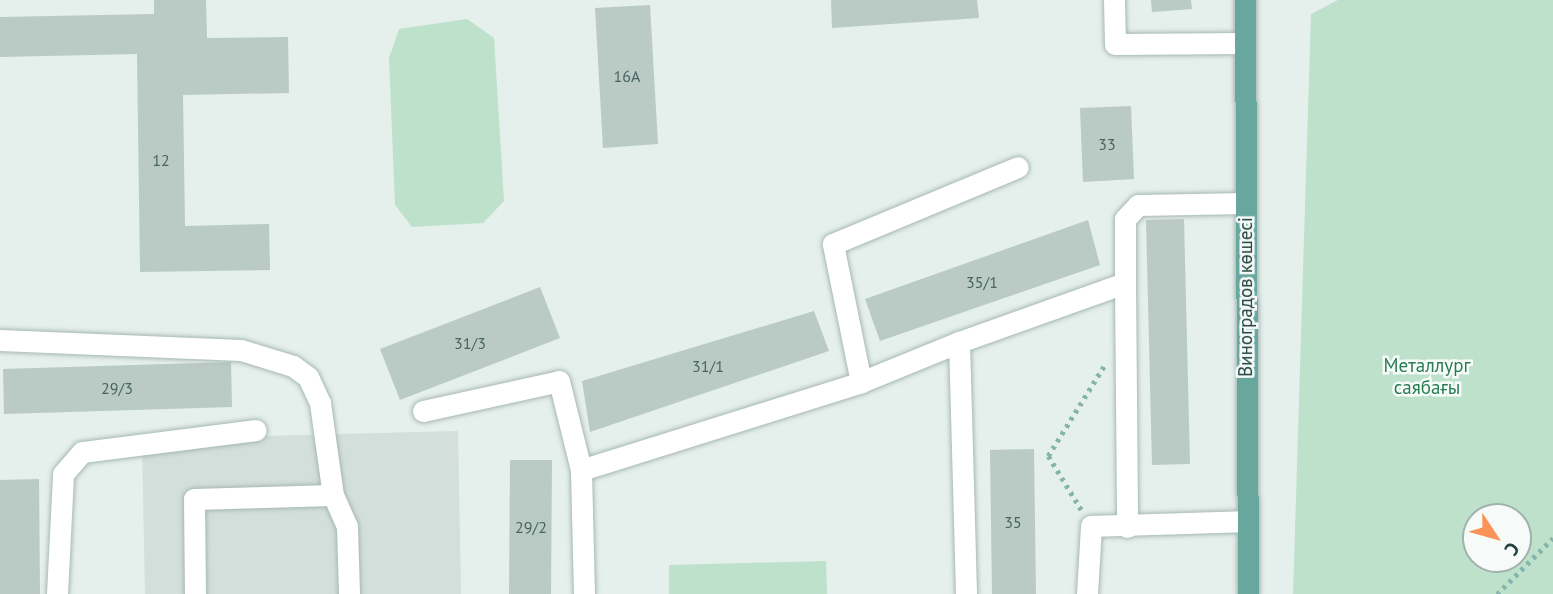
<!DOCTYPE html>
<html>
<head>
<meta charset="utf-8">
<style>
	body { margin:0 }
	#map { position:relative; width:1553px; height:594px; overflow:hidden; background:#e5efec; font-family:"PT Sans",sans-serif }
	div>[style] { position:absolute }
	.built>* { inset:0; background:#d3dfdb }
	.green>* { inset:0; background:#bde1cb }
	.building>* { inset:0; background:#bacac5 }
	.path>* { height:4.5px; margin-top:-2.25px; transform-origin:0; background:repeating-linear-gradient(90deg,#84b4ab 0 3.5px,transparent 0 8.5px) }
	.roads { filter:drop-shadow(0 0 2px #a7b8b4) drop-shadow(0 0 2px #a7b8b4) }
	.minor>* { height:21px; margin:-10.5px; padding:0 10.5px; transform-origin:10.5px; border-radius:10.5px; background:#fff }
	.major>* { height:21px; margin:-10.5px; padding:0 10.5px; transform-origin:10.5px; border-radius:10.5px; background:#67a79e }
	span { translate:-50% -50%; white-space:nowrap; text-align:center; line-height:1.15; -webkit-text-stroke:5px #f6fbf9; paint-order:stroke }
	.number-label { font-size:16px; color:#486560 }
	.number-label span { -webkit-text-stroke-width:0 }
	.street-label { font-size:19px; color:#22433e }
	.park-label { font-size:19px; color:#2a7c53 }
	.north { position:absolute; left:1462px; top:503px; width:70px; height:70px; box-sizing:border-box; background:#f6fbf9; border:2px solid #a1b1ae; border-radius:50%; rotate:126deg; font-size:19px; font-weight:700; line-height:28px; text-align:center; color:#22433e }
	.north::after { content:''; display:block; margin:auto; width:24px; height:32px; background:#fa9358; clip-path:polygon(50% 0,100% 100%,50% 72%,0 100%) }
</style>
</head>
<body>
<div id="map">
	<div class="built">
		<i style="clip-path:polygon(458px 431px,461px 594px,145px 594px,142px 439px)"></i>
	</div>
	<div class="green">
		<i style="clip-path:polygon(evenodd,1338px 0,1553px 0,1553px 594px,1293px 594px,1311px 14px,1338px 0,1476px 517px,1518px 517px,1518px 559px,1476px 559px,1476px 517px)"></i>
		<i style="clip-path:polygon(467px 19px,494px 38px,504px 201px,483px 223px,412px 227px,395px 205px,389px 58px,399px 29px)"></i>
		<i style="clip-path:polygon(826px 561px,827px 594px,669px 594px,669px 565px)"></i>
	</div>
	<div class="building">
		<i style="clip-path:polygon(154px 0,206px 0,207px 38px,288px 37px,289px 93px,183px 95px,185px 226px,269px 224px,270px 270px,140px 272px,137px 54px,0 57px,0 17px,154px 14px)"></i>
		<i style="clip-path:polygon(831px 0,977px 0,979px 18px,832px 28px)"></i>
		<i style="clip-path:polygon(1151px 0,1191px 0,1192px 9px,1152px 12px)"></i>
		<i style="clip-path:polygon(650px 5px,658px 144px,603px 148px,595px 8px)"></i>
		<i style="clip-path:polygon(1131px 106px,1134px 179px,1083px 182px,1080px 108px)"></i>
		<i style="clip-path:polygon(1184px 219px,1190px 464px,1152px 465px,1146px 220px)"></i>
		<i style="clip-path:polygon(1088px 220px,1100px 265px,880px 341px,865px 299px)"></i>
		<i style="clip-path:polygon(540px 287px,560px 338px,400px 400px,380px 349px)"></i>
		<i style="clip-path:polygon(814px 311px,829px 351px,590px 432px,582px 381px)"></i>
		<i style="clip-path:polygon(231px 362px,232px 407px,4px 414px,3px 369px)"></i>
		<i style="clip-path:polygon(1034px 449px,1036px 594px,992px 594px,990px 450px)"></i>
		<i style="clip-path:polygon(510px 460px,552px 460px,551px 594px,509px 594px)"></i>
		<i style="clip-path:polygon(39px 479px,40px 594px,0 594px,0 480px)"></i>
	</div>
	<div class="path">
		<i style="left:1081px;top:510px;width:63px;rotate:-121.4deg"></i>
		<i style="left:1048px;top:456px;width:106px;rotate:-58.1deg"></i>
		<i style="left:1497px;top:594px;width:79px;rotate:-45deg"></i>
	</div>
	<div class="roads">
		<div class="minor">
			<i style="left:1114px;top:0;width:44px;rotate:88.7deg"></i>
			<i style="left:1115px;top:44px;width:130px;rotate:-0.4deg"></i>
			<i style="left:1125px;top:283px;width:64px;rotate:-90deg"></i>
			<i style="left:1125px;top:219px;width:19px;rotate:-47deg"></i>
			<i style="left:1138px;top:205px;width:108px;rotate:-1.1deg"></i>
			<i style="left:0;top:340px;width:241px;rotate:2.4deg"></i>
			<i style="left:241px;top:350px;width:54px;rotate:17.1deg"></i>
			<i style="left:293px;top:366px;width:19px;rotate:36deg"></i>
			<i style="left:308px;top:377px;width:29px;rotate:65deg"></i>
			<i style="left:320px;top:403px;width:93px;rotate:82deg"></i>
			<i style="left:959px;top:342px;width:176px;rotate:-19.6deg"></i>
			<i style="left:1125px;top:283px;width:244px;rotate:89.5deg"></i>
			<i style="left:861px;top:382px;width:141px;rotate:-101.5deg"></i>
			<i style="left:833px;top:244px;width:200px;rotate:-22.6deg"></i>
			<i style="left:423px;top:411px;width:139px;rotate:-12.4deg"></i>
			<i style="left:559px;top:381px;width:92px;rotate:76.1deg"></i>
			<i style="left:57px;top:594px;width:120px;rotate:-87.1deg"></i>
			<i style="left:63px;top:474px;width:29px;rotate:-49deg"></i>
			<i style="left:82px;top:452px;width:175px;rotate:-7.2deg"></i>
			<i style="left:195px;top:594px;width:95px;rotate:-90.6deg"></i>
			<i style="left:194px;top:499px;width:139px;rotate:-1.6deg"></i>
			<i style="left:333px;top:495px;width:34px;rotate:66deg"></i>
			<i style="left:347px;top:526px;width:68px;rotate:88.3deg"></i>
			<i style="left:584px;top:594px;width:124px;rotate:-91.4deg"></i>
			<i style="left:581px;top:470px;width:294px;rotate:-17.4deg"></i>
			<i style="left:861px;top:382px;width:106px;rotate:-22.2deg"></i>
			<i style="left:959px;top:342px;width:252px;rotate:88.4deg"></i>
			<i style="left:1087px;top:594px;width:68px;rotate:-86.6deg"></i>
			<i style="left:1091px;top:526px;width:157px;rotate:-1.8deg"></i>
		</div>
		<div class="major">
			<i style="left:1245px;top:0;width:594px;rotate:89.71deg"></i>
		</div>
	</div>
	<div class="number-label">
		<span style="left:627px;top:76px">16А</span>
		<span style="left:1107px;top:144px">33</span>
		<span style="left:161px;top:160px">12</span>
		<span style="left:982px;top:282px">35/1</span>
		<span style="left:470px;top:343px">31/3</span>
		<span style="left:708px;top:366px">31/1</span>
		<span style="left:117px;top:388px">29/3</span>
		<span style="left:1013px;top:522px">35</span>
		<span style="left:531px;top:527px">29/2</span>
	</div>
	<div class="street-label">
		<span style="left:1246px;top:297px;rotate:-90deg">Виноградов көшесі</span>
	</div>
	<div class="park-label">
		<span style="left:1427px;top:377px">Металлург<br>саябағы</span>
	</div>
	<div class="north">С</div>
</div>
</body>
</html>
